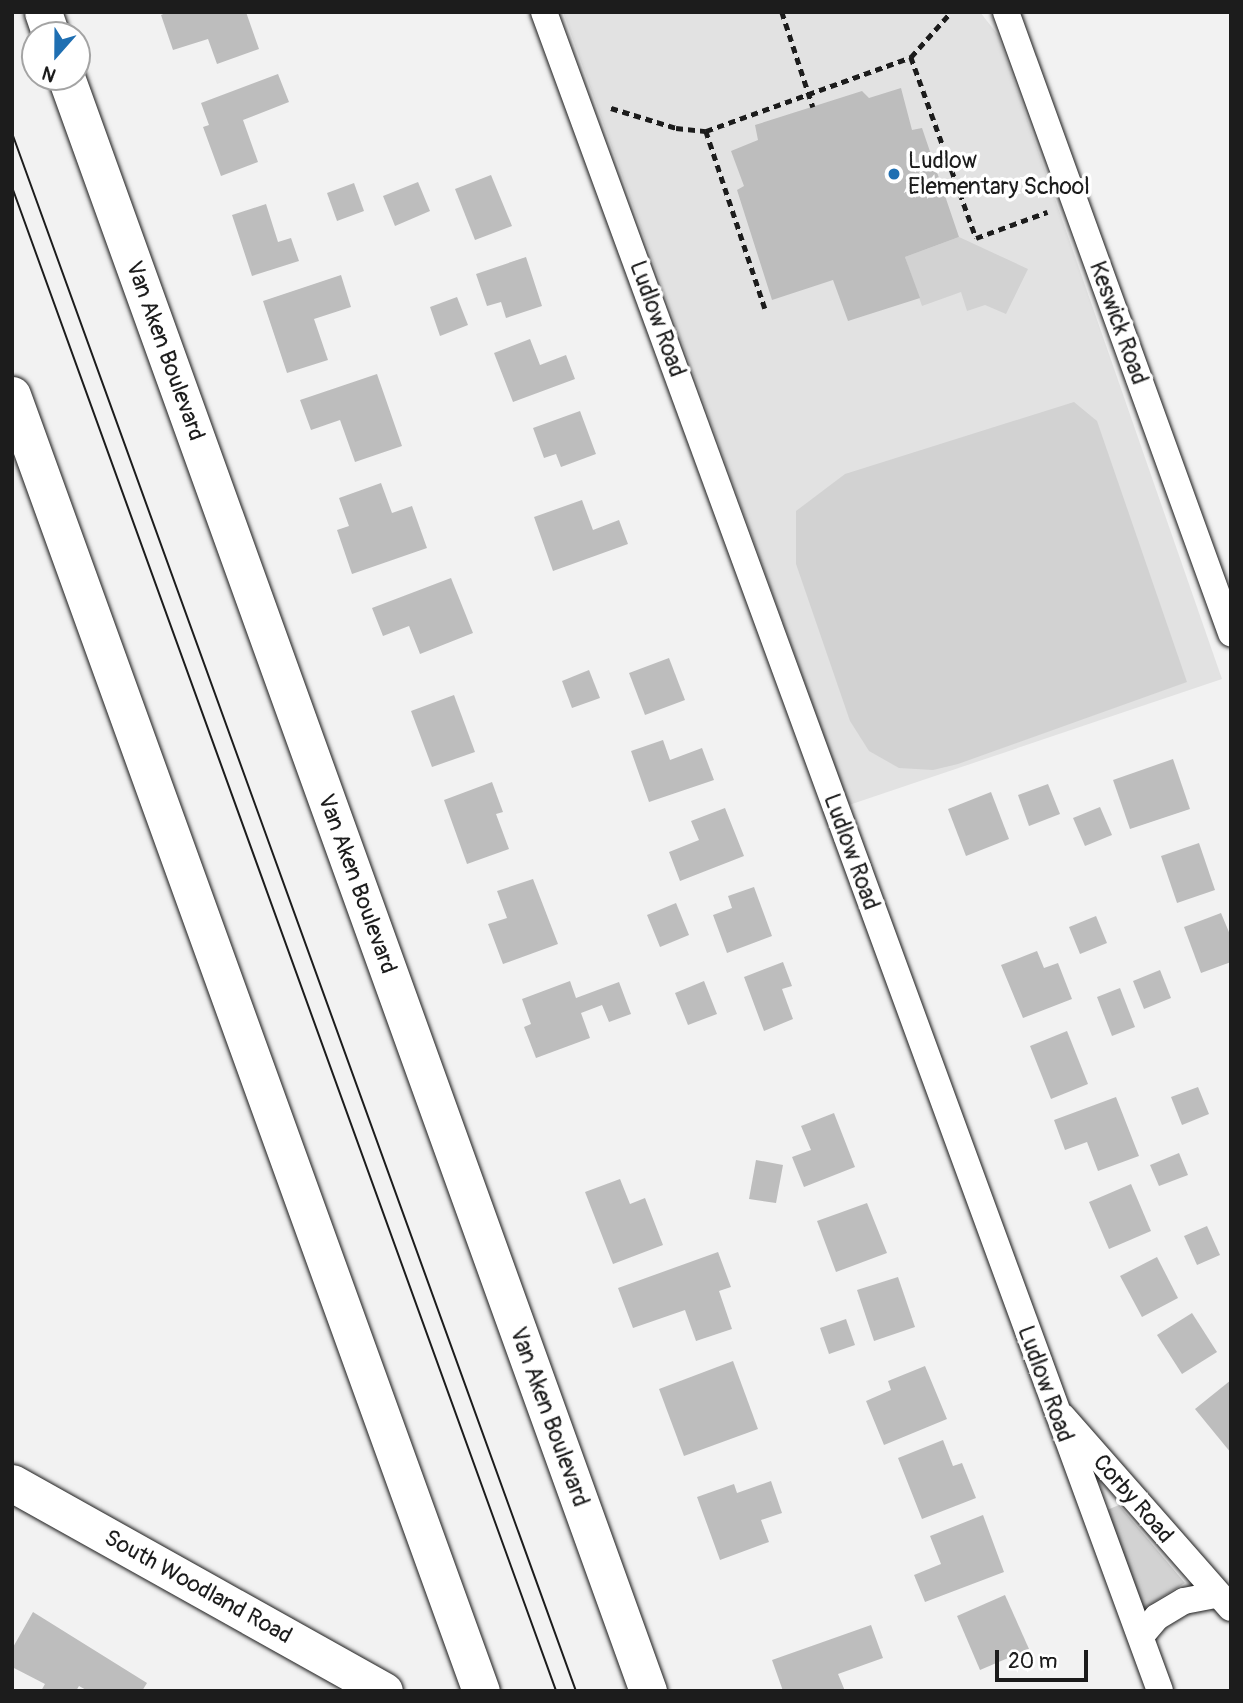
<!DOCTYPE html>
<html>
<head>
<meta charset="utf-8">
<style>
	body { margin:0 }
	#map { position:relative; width:1243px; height:1703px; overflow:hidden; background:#f2f2f2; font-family:Pangolin,sans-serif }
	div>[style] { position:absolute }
	.built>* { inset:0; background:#e2e2e2 }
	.green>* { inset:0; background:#d2d2d2 }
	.building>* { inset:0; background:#bdbdbd }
	.path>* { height:4.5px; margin-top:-2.25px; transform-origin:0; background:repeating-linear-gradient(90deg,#1c1c1c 0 7px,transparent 0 12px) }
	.roads { filter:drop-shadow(0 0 2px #1c1c1c) drop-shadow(0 0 2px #1c1c1c) }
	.street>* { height:26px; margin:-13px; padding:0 13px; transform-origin:13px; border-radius:13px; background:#fff }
	.secondary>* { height:37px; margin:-18.5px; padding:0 18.5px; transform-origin:18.5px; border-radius:18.5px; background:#fff }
	.tram>* { height:2px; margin:-1px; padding:0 1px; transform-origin:1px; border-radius:1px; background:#1c1c1c }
	.dots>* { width:19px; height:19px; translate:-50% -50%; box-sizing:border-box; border:4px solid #fff; border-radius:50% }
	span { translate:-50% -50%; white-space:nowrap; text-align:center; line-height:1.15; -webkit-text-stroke:7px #fff; paint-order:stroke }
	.poi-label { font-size:23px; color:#1c1c1c }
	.left { translate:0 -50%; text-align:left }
	.street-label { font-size:23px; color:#1c1c1c }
	.frame { position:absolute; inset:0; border:14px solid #1c1c1c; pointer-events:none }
	.north { position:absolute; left:21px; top:21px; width:70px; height:70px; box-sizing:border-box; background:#fff; border:2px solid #a4a4a4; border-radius:50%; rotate:201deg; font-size:19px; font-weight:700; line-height:28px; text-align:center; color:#1c1c1c }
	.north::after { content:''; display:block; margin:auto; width:24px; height:32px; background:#1f6fb2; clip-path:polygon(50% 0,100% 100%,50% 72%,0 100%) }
	.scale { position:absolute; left:995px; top:1650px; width:93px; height:32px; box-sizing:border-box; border:4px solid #1c1c1c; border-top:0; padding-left:9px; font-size:21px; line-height:24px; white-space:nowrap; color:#1c1c1c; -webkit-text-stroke:5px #fff; paint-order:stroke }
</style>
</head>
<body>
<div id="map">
	<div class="built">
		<i style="clip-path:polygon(563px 12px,980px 12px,998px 35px,1222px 679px,849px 805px)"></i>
	</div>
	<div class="green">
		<i style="clip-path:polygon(959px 237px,1028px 269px,1006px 314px,985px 305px,967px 311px,961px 292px,922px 306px,905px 257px)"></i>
		<i style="clip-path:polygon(1074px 402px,1097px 421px,1187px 682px,958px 764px,933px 770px,899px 768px,869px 751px,850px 721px,796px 564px,796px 511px,845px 474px)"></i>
		<i style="clip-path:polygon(1119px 1505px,1185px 1583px,1144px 1608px,1107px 1510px)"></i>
	</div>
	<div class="building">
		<i style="clip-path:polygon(168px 12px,246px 12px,259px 49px,217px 64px,208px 39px,173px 50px,161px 15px)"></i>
		<i style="clip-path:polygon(278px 74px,289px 102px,243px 120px,258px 162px,221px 176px,203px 127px,209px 125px,201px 103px)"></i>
		<i style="clip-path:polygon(901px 88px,912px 130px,922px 128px,959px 237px,905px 257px,920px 298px,848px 321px,833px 280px,772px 300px,737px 190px,744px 186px,731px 151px,758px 140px,755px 125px,862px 91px,869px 98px)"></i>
		<i style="clip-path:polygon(491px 175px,512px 226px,475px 240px,455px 189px)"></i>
		<i style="clip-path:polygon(418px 182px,430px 211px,395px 226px,383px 196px)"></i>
		<i style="clip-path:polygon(354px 183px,364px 211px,337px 221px,327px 193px)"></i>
		<i style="clip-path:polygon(266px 204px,278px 242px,291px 238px,299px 261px,252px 276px,232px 215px)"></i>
		<i style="clip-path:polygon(526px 257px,542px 306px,506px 318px,501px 302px,487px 306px,476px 274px)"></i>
		<i style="clip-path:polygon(341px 275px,351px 307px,314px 319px,328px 360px,287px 373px,263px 301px)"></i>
		<i style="clip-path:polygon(457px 297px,468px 325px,440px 336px,430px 307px)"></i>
		<i style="clip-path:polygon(530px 339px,540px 365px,566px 355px,575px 379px,513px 402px,494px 353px)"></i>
		<i style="clip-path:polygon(377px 374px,402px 446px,355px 462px,340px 420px,311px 430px,300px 400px)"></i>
		<i style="clip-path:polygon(580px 411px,596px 454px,561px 467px,556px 454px,544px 458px,533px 428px)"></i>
		<i style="clip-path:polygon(381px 483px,392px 513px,412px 506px,427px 548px,352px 574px,337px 530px,349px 526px,339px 498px)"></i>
		<i style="clip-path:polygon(582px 500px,593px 530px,619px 520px,628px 544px,553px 571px,534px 517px)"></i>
		<i style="clip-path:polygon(451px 578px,473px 633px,420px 654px,409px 626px,383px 636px,372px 608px)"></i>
		<i style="clip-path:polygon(669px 658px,685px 700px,645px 715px,629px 673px)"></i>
		<i style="clip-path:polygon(589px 670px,600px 698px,572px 708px,562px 681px)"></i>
		<i style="clip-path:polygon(454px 695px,475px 752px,432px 767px,411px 711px)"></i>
		<i style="clip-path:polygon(663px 740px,670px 760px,702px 748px,714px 780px,649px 802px,631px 751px)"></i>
		<i style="clip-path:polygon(1173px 759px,1190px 809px,1130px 829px,1113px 780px)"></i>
		<i style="clip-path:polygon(492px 782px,503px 812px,496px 814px,509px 849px,467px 864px,444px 800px)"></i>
		<i style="clip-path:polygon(1048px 784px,1060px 814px,1029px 826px,1018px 795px)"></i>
		<i style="clip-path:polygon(991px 792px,1009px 839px,966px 856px,948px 809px)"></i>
		<i style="clip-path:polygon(1100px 807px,1112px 835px,1085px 846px,1073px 818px)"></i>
		<i style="clip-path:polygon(725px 808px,744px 856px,680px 881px,669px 852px,699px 840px,691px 821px)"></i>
		<i style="clip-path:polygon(1199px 843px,1215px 890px,1177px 903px,1161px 856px)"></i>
		<i style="clip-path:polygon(533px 879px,558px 944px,503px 964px,488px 924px,507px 918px,497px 891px)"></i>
		<i style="clip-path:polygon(754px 887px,772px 936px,727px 953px,713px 915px,732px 908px,728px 896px)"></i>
		<i style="clip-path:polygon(676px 903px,689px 935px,660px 947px,647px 915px)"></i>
		<i style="clip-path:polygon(1221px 913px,1231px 937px,1231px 962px,1201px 973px,1184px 927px)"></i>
		<i style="clip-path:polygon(1096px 916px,1107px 943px,1080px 954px,1069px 927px)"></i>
		<i style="clip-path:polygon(1037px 951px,1044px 968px,1058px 963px,1072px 999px,1023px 1018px,1001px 965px)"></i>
		<i style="clip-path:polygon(783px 962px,792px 986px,782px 989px,793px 1019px,764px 1031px,744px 977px)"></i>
		<i style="clip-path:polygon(1160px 970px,1171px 998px,1144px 1009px,1133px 981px)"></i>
		<i style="clip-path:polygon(570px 981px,576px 998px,619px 982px,631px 1014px,609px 1022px,602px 1005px,581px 1013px,590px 1038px,536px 1058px,524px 1027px,531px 1024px,522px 999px)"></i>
		<i style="clip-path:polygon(704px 981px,717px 1014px,688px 1025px,675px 993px)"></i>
		<i style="clip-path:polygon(1120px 988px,1135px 1027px,1112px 1036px,1097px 997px)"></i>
		<i style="clip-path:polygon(1067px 1031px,1088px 1084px,1051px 1099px,1030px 1046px)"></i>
		<i style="clip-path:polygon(1198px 1087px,1209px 1114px,1182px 1125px,1171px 1097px)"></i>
		<i style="clip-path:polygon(1116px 1097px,1139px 1156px,1098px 1171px,1087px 1142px,1065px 1150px,1054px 1120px)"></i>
		<i style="clip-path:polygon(834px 1113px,855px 1167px,804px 1187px,792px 1157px,811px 1150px,801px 1126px)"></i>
		<i style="clip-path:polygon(1179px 1153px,1188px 1175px,1159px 1186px,1150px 1165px)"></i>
		<i style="clip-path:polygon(756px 1160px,783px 1165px,776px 1203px,749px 1199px)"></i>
		<i style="clip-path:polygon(620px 1179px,630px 1204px,645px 1198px,663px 1245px,613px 1264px,585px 1192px)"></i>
		<i style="clip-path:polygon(1131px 1184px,1151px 1231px,1109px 1249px,1089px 1202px)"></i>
		<i style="clip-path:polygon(867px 1203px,887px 1253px,836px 1272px,817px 1221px)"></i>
		<i style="clip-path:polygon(1207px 1226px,1220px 1255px,1197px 1265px,1184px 1236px)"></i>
		<i style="clip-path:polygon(718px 1252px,731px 1287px,719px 1291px,732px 1329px,696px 1341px,685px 1310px,633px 1328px,618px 1288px)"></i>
		<i style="clip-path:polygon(1157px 1257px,1178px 1298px,1142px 1317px,1120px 1276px)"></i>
		<i style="clip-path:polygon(898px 1277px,915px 1327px,874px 1341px,857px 1290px)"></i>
		<i style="clip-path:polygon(1192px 1313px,1217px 1352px,1182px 1374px,1157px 1335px)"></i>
		<i style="clip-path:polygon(846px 1319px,855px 1345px,829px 1354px,820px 1328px)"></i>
		<i style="clip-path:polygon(733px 1361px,758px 1429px,684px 1456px,659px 1389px)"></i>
		<i style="clip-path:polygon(925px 1366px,947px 1419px,884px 1445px,866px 1401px,891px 1390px,888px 1381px)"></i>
		<i style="clip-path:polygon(1231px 1380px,1231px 1453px,1195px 1409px)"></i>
		<i style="clip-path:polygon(943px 1440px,953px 1466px,962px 1463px,976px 1498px,922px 1519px,898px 1458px)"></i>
		<i style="clip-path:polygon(771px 1481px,782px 1513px,761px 1520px,769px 1542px,720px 1560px,697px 1497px,734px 1484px,737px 1493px)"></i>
		<i style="clip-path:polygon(983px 1515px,1004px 1572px,925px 1602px,914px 1575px,941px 1564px,930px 1536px)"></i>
		<i style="clip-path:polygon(1005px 1595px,1029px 1649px,980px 1670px,957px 1616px)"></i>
		<i style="clip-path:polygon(33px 1612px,147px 1683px,142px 1691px,88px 1691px,79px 1686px,76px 1691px,41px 1691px,45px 1684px,12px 1667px,12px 1649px)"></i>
		<i style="clip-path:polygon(871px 1625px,883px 1658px,838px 1674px,845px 1691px,783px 1691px,772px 1660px)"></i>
	</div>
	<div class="path">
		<i style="left:782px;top:12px;width:100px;rotate:71.9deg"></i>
		<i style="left:911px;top:57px;width:192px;rotate:70.2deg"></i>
		<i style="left:976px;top:238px;width:76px;rotate:-20.1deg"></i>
		<i style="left:611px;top:108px;width:68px;rotate:17.1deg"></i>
		<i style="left:676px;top:128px;width:30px;rotate:6deg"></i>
		<i style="left:706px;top:131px;width:218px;rotate:-19.8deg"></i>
		<i style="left:911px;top:57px;width:60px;rotate:-48.4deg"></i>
		<i style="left:706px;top:131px;width:187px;rotate:71.6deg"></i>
	</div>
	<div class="roads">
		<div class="street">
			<i style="left:544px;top:12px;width:1788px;rotate:69.85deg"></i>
			<i style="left:1006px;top:12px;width:661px;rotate:70.08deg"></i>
			<i style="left:1063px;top:1417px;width:254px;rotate:48.7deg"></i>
			<i style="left:1141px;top:1636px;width:25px;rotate:-50deg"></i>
			<i style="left:1157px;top:1617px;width:31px;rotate:-31deg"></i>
			<i style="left:1184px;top:1601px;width:33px;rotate:-11deg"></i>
		</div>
		<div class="secondary">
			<i style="left:43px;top:12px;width:24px;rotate:71deg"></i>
			<i style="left:66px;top:77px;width:1716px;rotate:70.17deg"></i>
			<i style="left:12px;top:395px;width:1378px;rotate:70.11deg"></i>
			<i style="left:12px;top:1483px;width:426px;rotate:29.2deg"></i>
		</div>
	</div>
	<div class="tram">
		<i style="left:12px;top:133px;width:1657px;rotate:70.1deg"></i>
		<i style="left:12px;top:187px;width:1599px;rotate:70.11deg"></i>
	</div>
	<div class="dots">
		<i style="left:894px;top:174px;background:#1f6fb2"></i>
	</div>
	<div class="poi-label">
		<span class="left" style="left:908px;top:174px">Ludlow<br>Elementary School</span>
	</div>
	<div class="street-label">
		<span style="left:657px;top:319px;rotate:70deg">Ludlow Road</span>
		<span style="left:1118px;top:323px;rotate:70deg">Keswick Road</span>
		<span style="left:165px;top:351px;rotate:70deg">Van Aken Boulevard</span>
		<span style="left:851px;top:852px;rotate:70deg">Ludlow Road</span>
		<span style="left:357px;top:884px;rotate:70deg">Van Aken Boulevard</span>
		<span style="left:1045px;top:1384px;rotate:70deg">Ludlow Road</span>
		<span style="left:549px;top:1417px;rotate:70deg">Van Aken Boulevard</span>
		<span style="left:1133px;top:1499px;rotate:49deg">Corby Road</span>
		<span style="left:198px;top:1587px;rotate:29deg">South Woodland Road</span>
	</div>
	<div class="frame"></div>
	<div class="north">N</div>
	<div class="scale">20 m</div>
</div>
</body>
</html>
